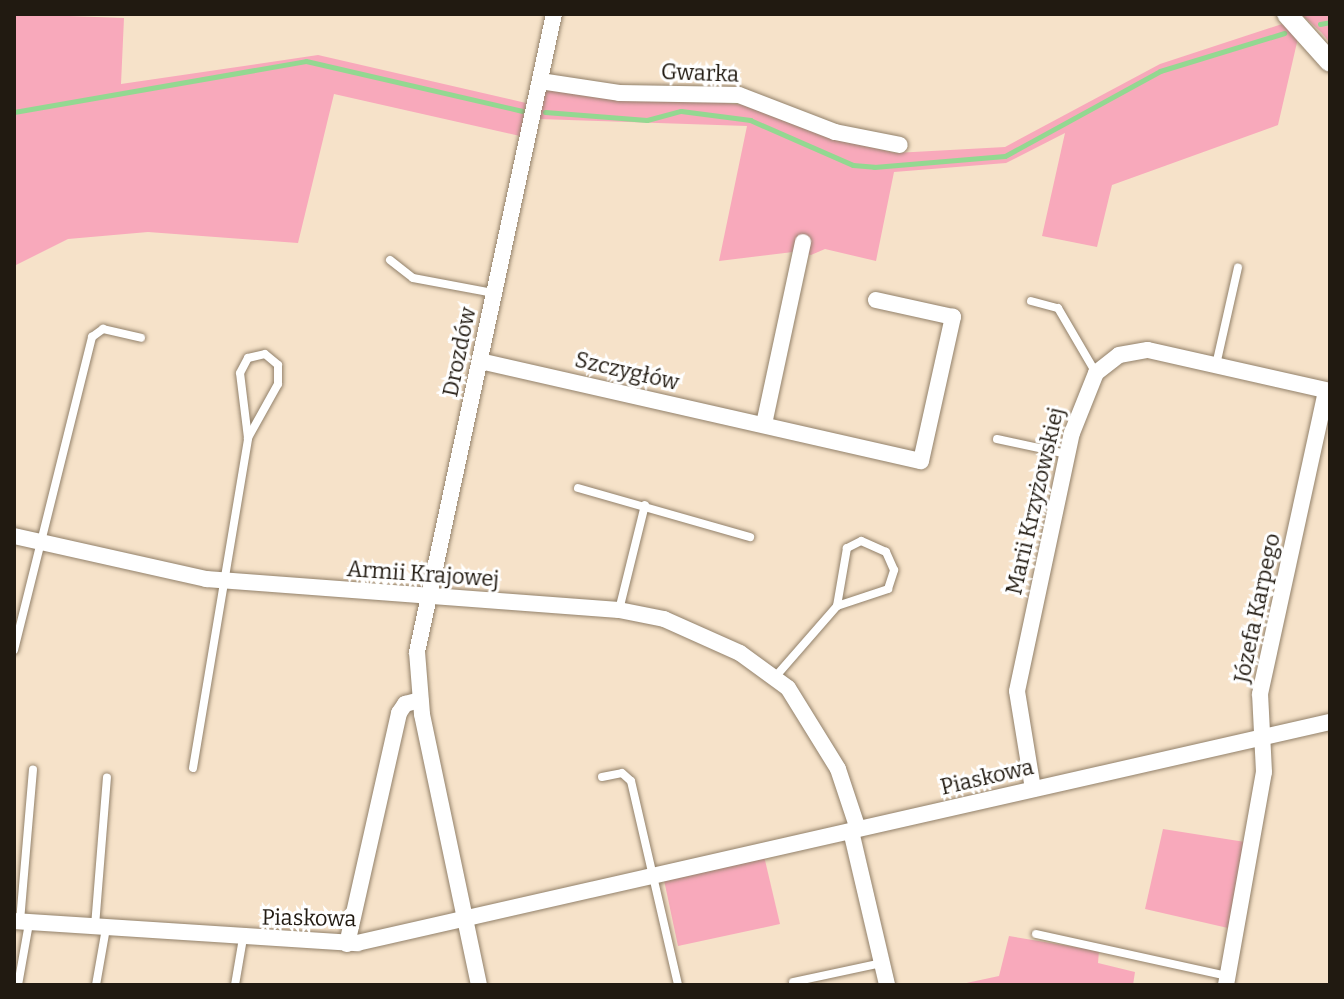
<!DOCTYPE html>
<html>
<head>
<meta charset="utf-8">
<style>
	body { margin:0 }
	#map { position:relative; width:1344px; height:999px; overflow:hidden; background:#f6e2c9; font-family:Bitter,serif }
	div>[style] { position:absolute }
	.green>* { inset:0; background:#f8a9bb }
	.stream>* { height:5px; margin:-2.5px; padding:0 2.5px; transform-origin:2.5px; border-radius:2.5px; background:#93d891 }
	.roads { filter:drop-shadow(0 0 2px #92816a) drop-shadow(0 0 2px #92816a) }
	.service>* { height:8px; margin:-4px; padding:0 4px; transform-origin:4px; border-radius:4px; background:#fff }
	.minor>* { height:16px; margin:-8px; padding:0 8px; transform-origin:8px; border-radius:8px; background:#fff }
	.tertiary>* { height:20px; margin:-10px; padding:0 10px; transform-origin:10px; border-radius:10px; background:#fff }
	span { translate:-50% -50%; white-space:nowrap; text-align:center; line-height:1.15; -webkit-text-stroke:6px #fff; paint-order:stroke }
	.street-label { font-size:22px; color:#211a11 }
	.frame { position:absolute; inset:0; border:16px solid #211a11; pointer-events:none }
</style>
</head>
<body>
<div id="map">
	<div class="green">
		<i style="clip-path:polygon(14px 14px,124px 18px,121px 84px,318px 55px,526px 103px,520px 136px,334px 94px,298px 243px,148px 232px,68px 239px,14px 266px)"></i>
		<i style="clip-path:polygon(1301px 14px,1330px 14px,1330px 43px,1321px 32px)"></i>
		<i style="clip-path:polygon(1282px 24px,1298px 38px,1278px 125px,1112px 185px,1097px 247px,1042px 236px,1065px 133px,1006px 163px,894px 172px,876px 261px,825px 249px,811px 255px,793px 252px,719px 261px,747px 126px,539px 119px,545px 85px,755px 106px,841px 140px,895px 153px,1005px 147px,1160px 64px)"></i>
		<i style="clip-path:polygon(1163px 829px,1245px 842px,1228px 928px,1145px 909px)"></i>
		<i style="clip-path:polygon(764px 856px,780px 924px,678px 946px,664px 880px)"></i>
		<i style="clip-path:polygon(1009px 936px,1099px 951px,1098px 963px,1135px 972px,1133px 985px,957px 985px,999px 976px)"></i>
	</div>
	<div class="stream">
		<i style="left:1320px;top:24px;width:10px;rotate:-11deg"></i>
		<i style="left:14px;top:112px;width:296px;rotate:-9.9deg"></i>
		<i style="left:306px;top:61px;width:222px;rotate:13deg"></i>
		<i style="left:545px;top:112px;width:102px;rotate:4.5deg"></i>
		<i style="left:647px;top:120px;width:35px;rotate:-15deg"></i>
		<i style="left:681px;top:111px;width:70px;rotate:7.4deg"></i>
		<i style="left:750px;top:120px;width:112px;rotate:23.6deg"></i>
		<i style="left:853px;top:165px;width:21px;rotate:5deg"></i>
		<i style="left:874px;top:167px;width:131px;rotate:-4.8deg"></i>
		<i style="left:1005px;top:156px;width:177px;rotate:-28.7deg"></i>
		<i style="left:1160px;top:71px;width:130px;rotate:-17deg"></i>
	</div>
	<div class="roads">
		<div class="service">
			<i style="left:390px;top:260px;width:29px;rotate:38deg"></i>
			<i style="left:413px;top:278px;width:81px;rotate:10.6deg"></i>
			<i style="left:1031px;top:301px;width:28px;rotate:15deg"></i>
			<i style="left:1058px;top:308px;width:75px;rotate:59.7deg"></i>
			<i style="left:1216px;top:365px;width:100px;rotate:-77.3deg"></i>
			<i style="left:997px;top:439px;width:72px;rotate:12.1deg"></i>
			<i style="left:578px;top:488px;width:179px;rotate:15.9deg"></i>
			<i style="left:619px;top:610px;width:108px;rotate:-76.1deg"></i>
			<i style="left:14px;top:650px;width:323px;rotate:-76deg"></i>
			<i style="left:92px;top:337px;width:14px;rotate:-36deg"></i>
			<i style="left:103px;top:329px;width:39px;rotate:13deg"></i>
			<i style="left:776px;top:676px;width:93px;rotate:-48.9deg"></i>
			<i style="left:837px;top:606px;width:54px;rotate:-18.4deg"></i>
			<i style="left:888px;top:589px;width:20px;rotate:-72deg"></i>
			<i style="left:894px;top:570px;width:20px;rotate:-114deg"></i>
			<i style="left:886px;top:552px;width:27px;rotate:-156deg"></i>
			<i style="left:861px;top:541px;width:16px;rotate:153deg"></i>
			<i style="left:847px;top:548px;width:59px;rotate:99.8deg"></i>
			<i style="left:193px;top:768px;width:335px;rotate:-80.5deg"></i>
			<i style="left:248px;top:438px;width:65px;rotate:-97deg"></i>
			<i style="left:240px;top:373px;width:17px;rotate:-62deg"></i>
			<i style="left:248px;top:358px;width:17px;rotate:-13deg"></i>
			<i style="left:265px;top:354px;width:17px;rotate:40deg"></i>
			<i style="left:278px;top:365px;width:19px;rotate:90deg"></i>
			<i style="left:278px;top:384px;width:62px;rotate:119.1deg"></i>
			<i style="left:602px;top:777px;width:20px;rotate:-11deg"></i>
			<i style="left:622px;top:773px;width:12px;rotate:42deg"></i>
			<i style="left:631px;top:781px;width:209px;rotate:77deg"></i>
			<i style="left:20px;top:921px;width:152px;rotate:-85.1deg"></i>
			<i style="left:95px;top:926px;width:149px;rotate:-85.4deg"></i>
			<i style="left:1036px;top:934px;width:196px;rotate:12.4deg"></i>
			<i style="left:793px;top:982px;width:91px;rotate:-12.1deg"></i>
			<i style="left:18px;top:985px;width:63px;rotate:-79.9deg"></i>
			<i style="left:96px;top:985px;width:58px;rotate:-80deg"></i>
			<i style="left:235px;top:985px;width:48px;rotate:-80.3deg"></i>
		</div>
		<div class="minor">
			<i style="left:540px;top:81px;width:80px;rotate:8.6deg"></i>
			<i style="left:619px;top:93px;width:120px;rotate:1deg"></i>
			<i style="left:739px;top:95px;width:103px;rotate:21.1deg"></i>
			<i style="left:835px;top:132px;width:66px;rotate:11.3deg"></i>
			<i style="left:480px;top:361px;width:452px;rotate:12.8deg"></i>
			<i style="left:921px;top:461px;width:148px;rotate:-77.5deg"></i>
			<i style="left:953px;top:317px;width:79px;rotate:-167.6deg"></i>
			<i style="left:764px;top:424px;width:186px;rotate:-77.9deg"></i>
			<i style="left:14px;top:536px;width:197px;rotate:12.6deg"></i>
			<i style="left:206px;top:579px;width:414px;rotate:4.3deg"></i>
			<i style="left:619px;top:610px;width:46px;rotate:11.3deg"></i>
			<i style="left:664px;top:619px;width:83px;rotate:24.1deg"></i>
			<i style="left:740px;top:653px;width:59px;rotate:36.1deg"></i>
			<i style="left:788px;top:688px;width:95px;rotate:58.3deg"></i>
			<i style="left:838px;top:769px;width:63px;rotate:71.6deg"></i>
			<i style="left:1033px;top:789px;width:99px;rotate:-99.3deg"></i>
			<i style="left:1017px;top:691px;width:264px;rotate:-78deg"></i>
			<i style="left:1072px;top:433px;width:65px;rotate:-68.2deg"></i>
			<i style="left:1096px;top:373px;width:29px;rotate:-38deg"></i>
			<i style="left:1119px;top:355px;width:29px;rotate:-10deg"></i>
			<i style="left:1148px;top:350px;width:187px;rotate:12.7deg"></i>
			<i style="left:851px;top:831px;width:158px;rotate:76.8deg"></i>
			<i style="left:14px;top:921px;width:344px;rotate:3.7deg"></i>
			<i style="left:357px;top:943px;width:998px;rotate:-12.8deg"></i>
			<i style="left:347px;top:944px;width:237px;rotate:-77.3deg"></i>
			<i style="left:399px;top:713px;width:11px;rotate:-56deg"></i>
			<i style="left:405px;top:704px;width:16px;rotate:-15deg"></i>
			<i style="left:479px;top:985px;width:277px;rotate:-101.9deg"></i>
			<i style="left:422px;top:714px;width:62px;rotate:-94.6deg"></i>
			<i style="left:417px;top:652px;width:653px;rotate:-77.88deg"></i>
			<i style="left:1226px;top:985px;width:216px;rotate:-79.9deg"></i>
			<i style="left:1264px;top:772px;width:78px;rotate:-92.9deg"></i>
			<i style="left:1260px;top:694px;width:309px;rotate:-77.7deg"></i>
		</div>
		<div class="tertiary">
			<i style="left:1287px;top:14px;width:64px;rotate:48.1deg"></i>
		</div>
	</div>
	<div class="street-label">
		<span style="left:700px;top:73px;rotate:2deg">Gwarka</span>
		<span style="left:459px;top:352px;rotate:-78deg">Drozdów</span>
		<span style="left:627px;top:371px;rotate:13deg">Szczygłów</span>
		<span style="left:1035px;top:501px;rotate:-77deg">Marii Krzyżowskiej</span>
		<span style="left:423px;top:574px;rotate:4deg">Armii Krajowej</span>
		<span style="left:1257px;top:608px;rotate:-78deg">Józefa Karpego</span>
		<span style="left:987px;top:777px;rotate:-13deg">Piaskowa</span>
		<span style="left:309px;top:918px;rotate:1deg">Piaskowa</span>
	</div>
	<div class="frame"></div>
</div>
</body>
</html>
